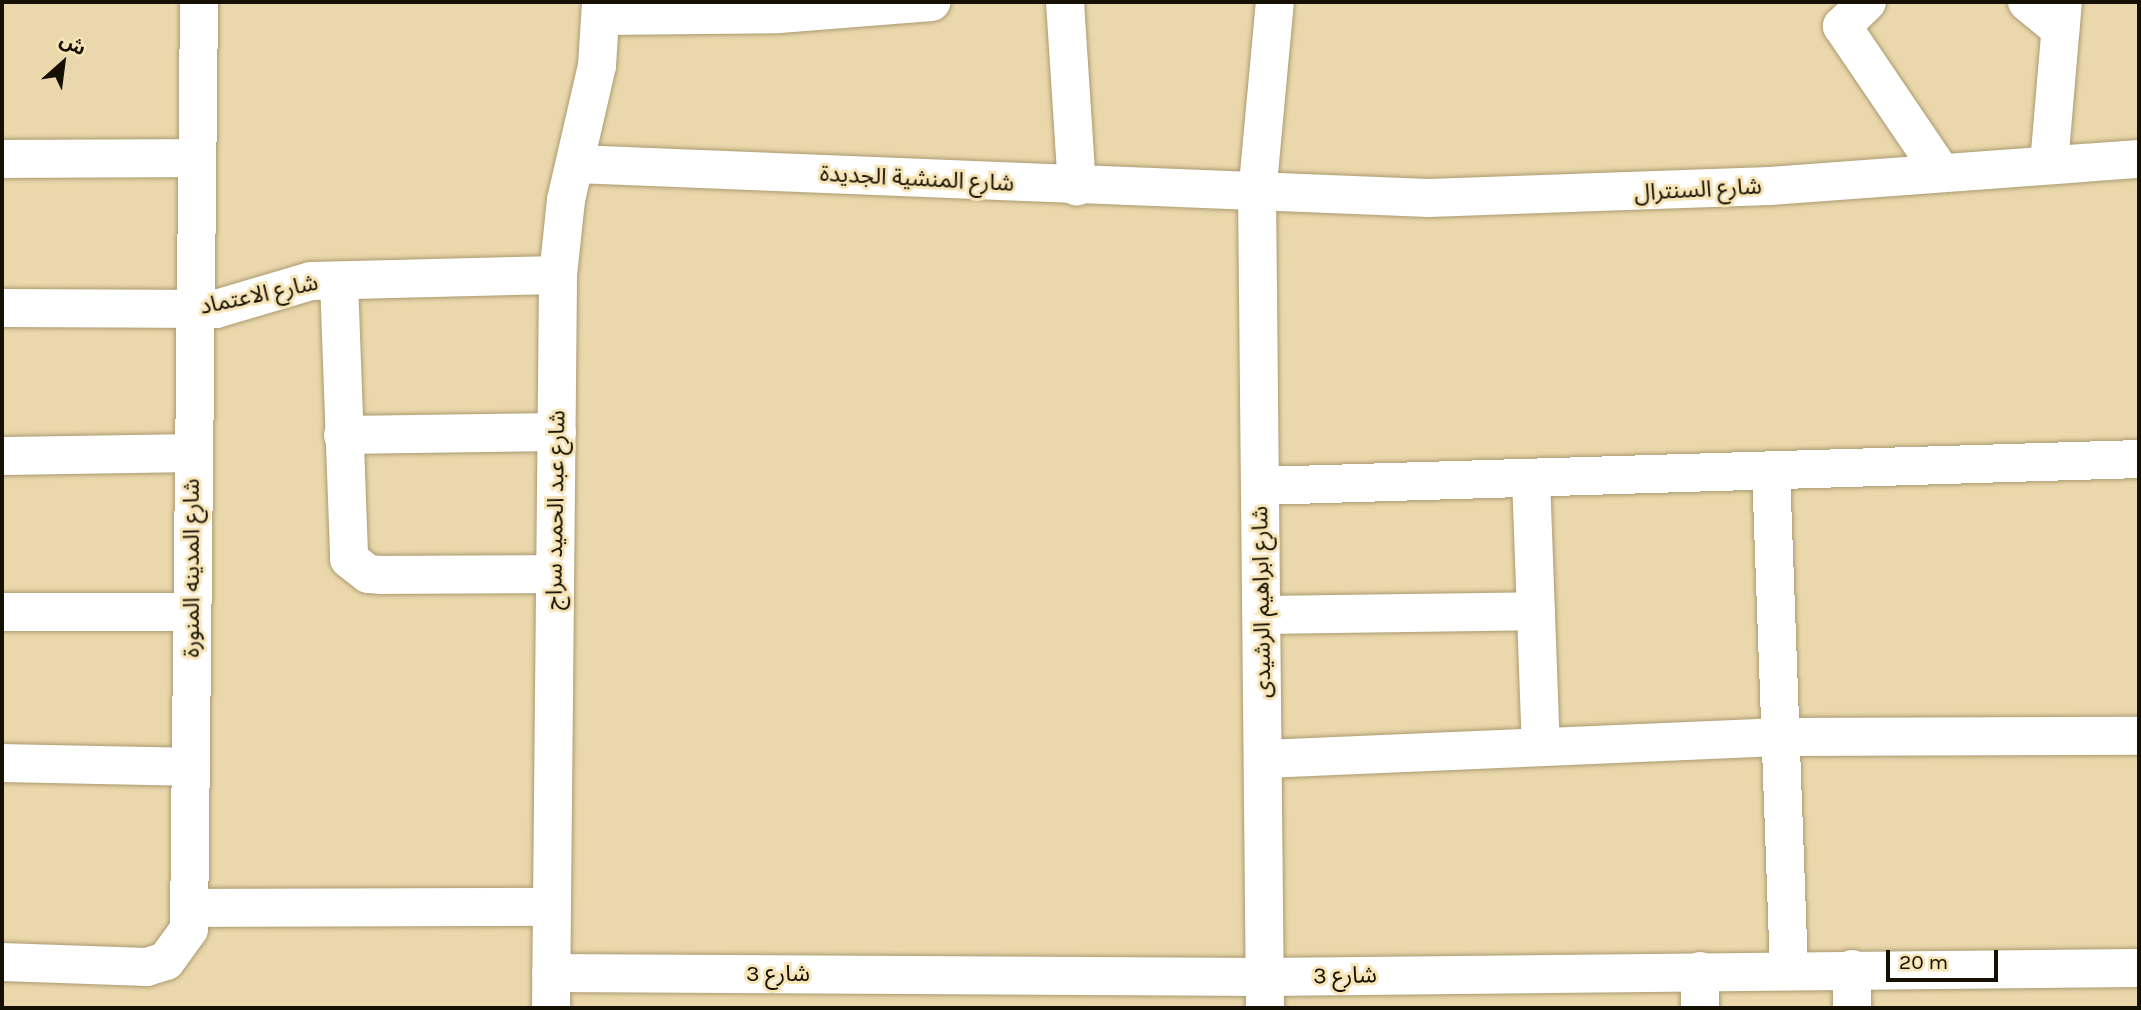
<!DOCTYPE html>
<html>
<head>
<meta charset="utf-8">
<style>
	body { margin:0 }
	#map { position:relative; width:2141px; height:1010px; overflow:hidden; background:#ead8ac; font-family:Karla,"Noto Sans Arabic",sans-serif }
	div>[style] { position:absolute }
	.roads { filter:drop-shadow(0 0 2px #ab9a70) drop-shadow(0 0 2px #ab9a70) }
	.minor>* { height:38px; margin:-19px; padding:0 19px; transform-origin:19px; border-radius:19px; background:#fff }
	span { translate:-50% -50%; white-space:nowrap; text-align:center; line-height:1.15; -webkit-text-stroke:6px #f7e5b8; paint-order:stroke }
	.street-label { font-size:23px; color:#161002 }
	.frame { position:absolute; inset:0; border:4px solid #161002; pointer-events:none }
	.north { position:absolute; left:28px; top:28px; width:70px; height:70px; -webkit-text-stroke:5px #f7e5b8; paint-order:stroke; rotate:28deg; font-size:19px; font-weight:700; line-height:28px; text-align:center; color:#161002 }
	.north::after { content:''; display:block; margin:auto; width:24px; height:32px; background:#161002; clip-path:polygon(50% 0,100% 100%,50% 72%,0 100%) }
	.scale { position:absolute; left:1886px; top:950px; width:112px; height:32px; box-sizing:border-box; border:4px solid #161002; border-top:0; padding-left:9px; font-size:21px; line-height:24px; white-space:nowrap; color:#161002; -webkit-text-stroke:5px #f7e5b8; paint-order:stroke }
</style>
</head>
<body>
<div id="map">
	<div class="roads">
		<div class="minor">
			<i style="left:1065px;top:2px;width:185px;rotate:86.3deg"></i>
			<i style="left:1867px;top:2px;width:35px;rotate:136deg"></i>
			<i style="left:1842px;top:26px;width:175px;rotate:55.9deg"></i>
			<i style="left:2027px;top:2px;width:43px;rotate:39.3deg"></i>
			<i style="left:602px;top:16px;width:177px;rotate:-0.6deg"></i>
			<i style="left:779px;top:14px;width:153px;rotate:-4.5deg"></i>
			<i style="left:2px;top:159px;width:195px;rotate:-0.3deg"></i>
			<i style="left:576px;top:164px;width:853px;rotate:2.29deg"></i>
			<i style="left:1428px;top:198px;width:342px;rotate:-2deg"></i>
			<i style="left:1770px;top:186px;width:370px;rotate:-4.2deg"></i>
			<i style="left:2049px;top:164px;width:163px;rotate:-85.1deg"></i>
			<i style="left:339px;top:281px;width:278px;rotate:87.9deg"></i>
			<i style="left:349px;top:559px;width:24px;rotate:38deg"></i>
			<i style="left:368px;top:574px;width:13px;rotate:4deg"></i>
			<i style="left:381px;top:575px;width:174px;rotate:-0.3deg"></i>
			<i style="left:2px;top:308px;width:214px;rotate:0.3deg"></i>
			<i style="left:216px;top:309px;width:99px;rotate:-16.4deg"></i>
			<i style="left:311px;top:281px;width:247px;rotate:-1.4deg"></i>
			<i style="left:343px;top:435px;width:214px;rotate:-0.8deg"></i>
			<i style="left:2px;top:456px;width:191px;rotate:-0.9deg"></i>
			<i style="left:1771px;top:470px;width:500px;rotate:87.94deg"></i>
			<i style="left:1531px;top:478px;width:269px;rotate:87.9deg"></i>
			<i style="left:1261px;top:486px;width:878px;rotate:-1.76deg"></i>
			<i style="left:2px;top:612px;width:189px"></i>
			<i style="left:1262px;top:615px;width:274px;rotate:-0.8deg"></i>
			<i style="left:1265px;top:759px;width:515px;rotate:-2.45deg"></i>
			<i style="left:1780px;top:737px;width:359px;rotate:-0.2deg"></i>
			<i style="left:2px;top:763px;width:189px;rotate:1.2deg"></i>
			<i style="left:190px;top:908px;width:361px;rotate:-0.2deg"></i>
			<i style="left:2px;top:962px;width:145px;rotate:2deg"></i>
			<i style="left:147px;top:967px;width:20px;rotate:-18deg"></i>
			<i style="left:166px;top:961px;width:39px;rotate:-54deg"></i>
			<i style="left:189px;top:929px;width:927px;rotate:-89.38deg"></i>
			<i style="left:1852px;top:969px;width:39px;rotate:90deg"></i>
			<i style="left:551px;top:973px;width:714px;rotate:0.32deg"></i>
			<i style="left:1265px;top:977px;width:874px;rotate:-0.59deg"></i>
			<i style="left:551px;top:1008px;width:733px;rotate:-89.45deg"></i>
			<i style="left:558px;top:275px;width:75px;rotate:-83.9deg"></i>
			<i style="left:566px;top:200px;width:138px;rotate:-77deg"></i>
			<i style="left:597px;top:66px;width:64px;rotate:-86.4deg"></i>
			<i style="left:1265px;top:1008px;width:813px;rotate:-90.56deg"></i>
			<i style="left:1257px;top:195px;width:194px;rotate:-84.7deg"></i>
			<i style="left:1700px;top:1008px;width:37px;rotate:-90deg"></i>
		</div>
	</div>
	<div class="street-label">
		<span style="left:917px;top:179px;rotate:3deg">شارع المنشية الجديدة</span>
		<span style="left:1698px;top:190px;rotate:-3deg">شارع السنترال</span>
		<span style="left:259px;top:295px;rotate:-12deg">شارع الاعتماد</span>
		<span style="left:556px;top:510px;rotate:-89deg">شارع عبد الحميد سراج</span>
		<span style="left:192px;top:568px;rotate:-90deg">شارع المدينه المنورة</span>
		<span style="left:1262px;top:602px;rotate:-91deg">شارع ابراهيم الرشيدى</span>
		<span style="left:778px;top:974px">شارع 3</span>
		<span style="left:1345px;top:976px;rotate:-1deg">شارع 3</span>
	</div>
	<div class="frame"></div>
	<div class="north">ش</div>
	<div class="scale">20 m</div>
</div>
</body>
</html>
